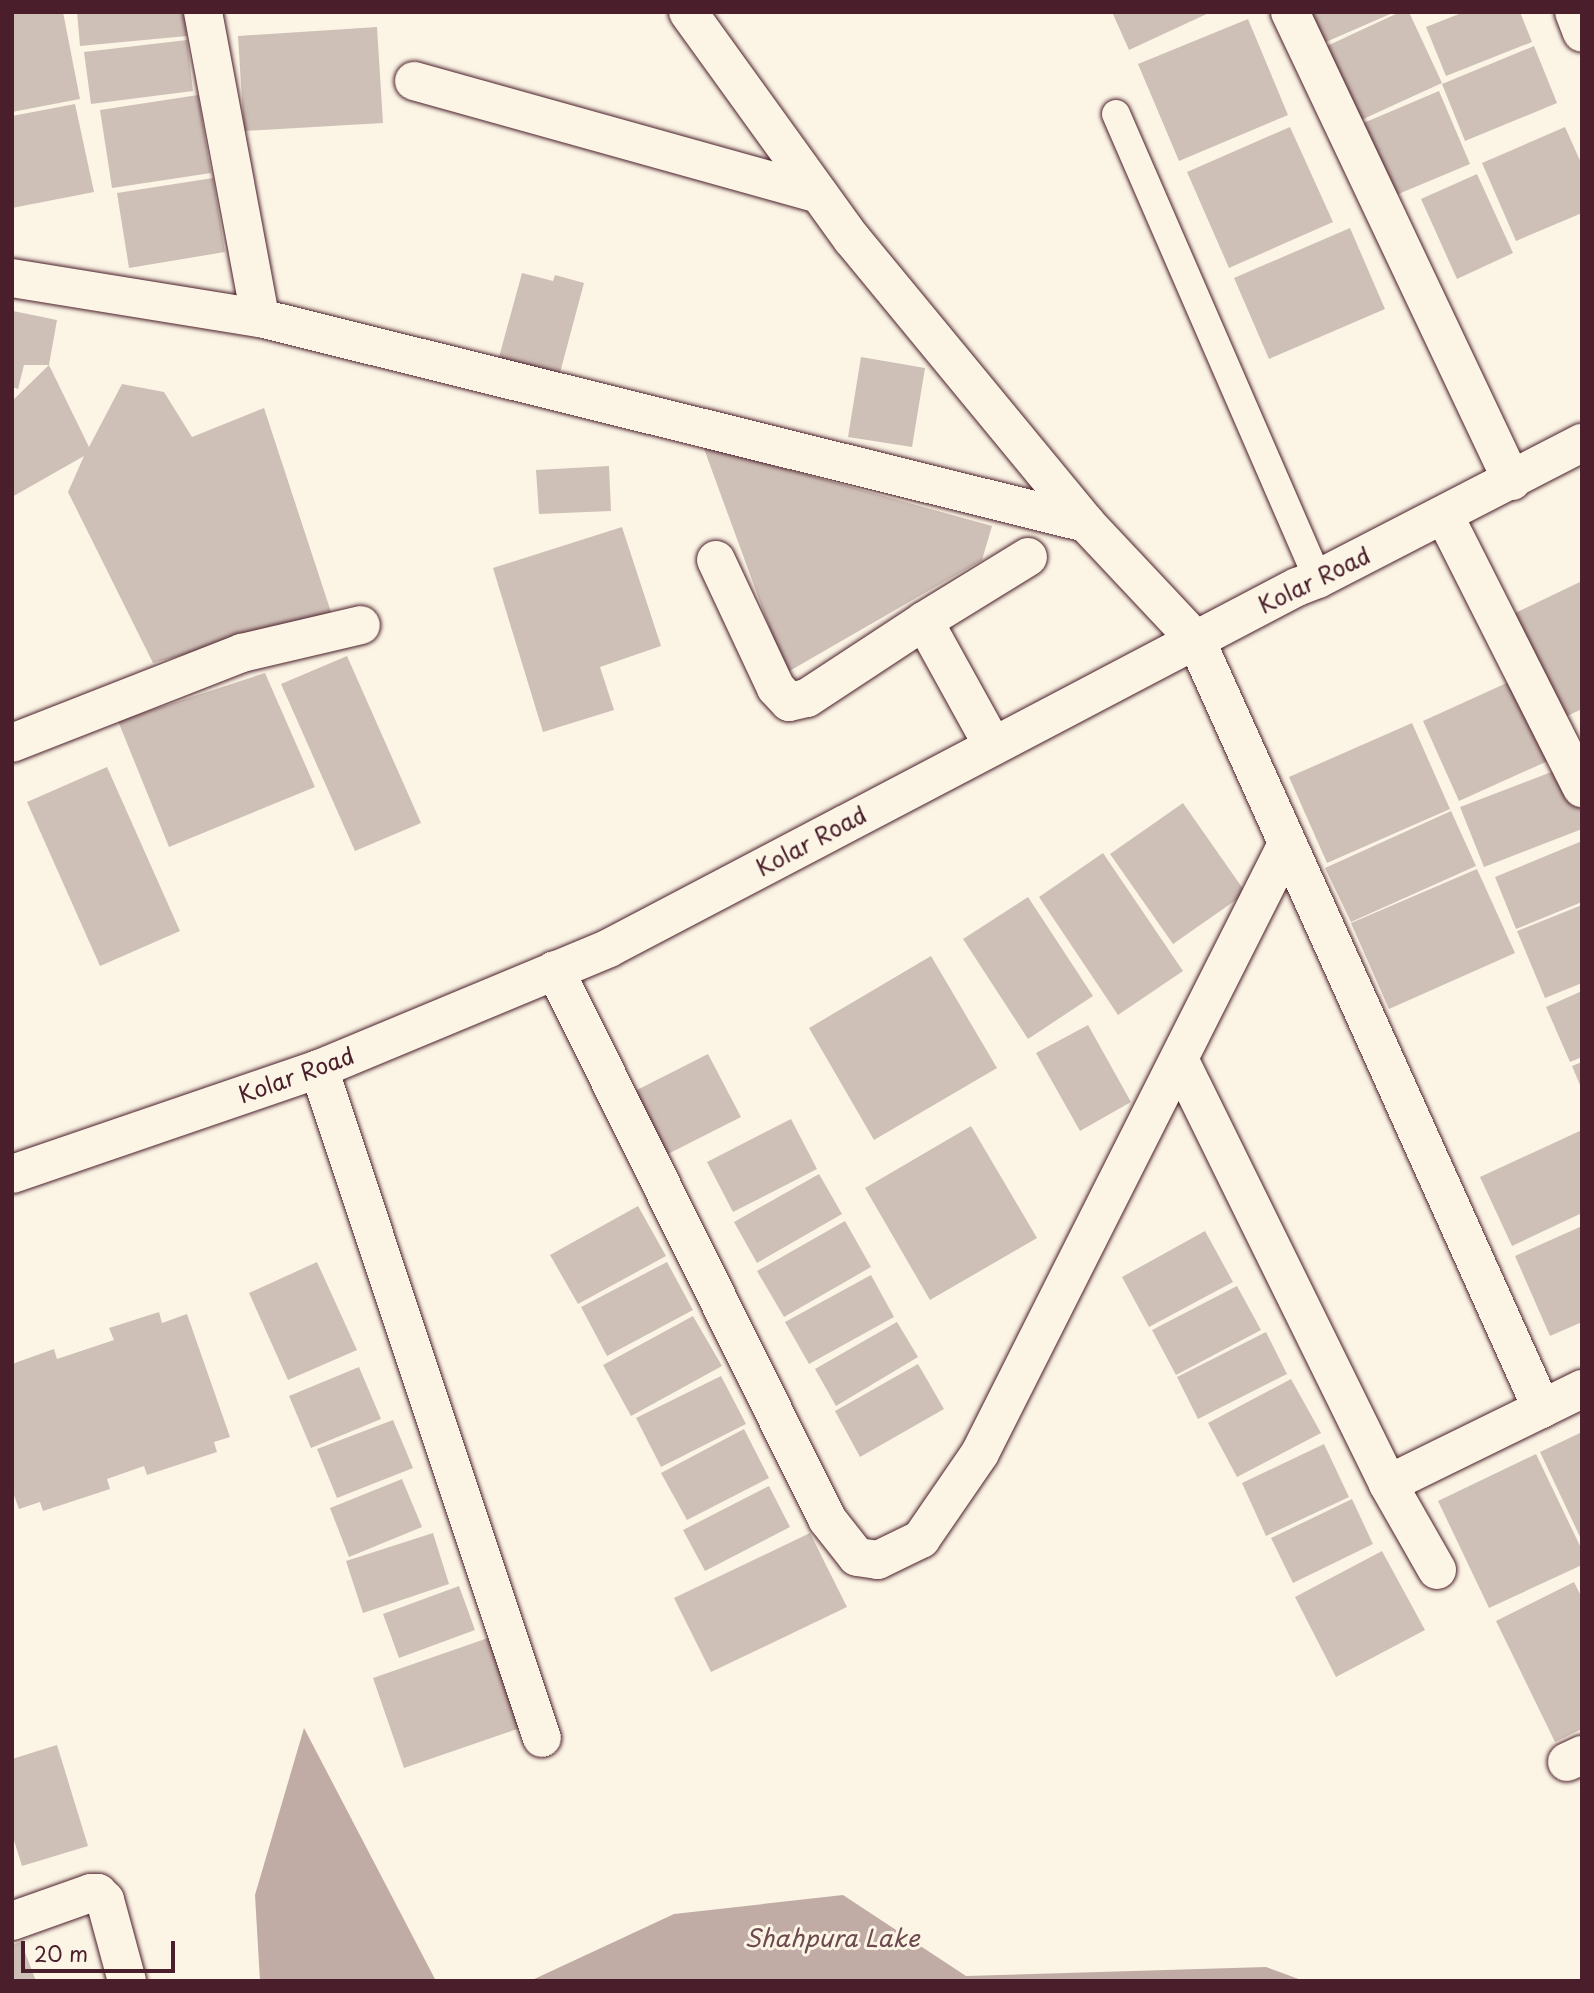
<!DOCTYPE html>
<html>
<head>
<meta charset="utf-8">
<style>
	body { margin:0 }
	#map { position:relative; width:1594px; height:1993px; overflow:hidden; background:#fcf5e5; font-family:"Playpen Sans",sans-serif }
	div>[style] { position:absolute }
	.water>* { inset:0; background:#c0aca5 }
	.building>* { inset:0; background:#cfc0b7 }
	.roads { filter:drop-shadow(0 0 2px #4a1f2b) drop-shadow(0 0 2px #4a1f2b) }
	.service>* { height:28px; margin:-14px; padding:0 14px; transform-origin:14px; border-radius:14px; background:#fcf5e5 }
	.minor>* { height:38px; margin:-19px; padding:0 19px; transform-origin:19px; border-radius:19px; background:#fcf5e5 }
	.secondary>* { height:38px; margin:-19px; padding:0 19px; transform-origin:19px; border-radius:19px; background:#fcf5e5 }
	span { translate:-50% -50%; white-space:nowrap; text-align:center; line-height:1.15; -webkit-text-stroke:6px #fcf5e5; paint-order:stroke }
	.street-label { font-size:23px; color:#4a1f2b }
	.water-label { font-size:24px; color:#6d4950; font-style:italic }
	.frame { position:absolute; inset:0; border:14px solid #4a1f2b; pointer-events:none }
	.scale { position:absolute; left:21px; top:1941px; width:154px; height:32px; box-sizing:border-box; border:4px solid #4a1f2b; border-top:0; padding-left:9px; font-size:21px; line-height:24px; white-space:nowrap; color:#4a1f2b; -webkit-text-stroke:5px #fcf5e5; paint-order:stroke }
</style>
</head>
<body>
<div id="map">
	<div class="water">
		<i style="clip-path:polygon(304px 1728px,436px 1981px,260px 1981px,255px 1895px)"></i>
		<i style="clip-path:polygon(843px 1895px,966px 1976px,1266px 1967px,1304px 1981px,530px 1981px,674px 1914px)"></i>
	</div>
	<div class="building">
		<i style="clip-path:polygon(12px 12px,63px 12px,80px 99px,12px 112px)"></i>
		<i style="clip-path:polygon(77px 12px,184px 12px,187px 36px,80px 46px)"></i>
		<i style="clip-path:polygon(1112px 12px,1211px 12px,1129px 50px)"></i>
		<i style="clip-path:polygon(1297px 12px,1395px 12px,1312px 48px)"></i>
		<i style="clip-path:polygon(1400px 12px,1409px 12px,1442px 83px,1348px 126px,1314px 52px)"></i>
		<i style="clip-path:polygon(1464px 12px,1520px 12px,1532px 42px,1446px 76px,1426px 27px)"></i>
		<i style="clip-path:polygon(1248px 19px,1288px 115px,1179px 161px,1138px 64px)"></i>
		<i style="clip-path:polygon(377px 27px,383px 123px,244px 131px,238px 36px)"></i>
		<i style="clip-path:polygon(187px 40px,193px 91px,91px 104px,84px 52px)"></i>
		<i style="clip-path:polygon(1534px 46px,1557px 103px,1465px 141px,1442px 84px)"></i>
		<i style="clip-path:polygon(1439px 91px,1470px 164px,1384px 200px,1354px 127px)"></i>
		<i style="clip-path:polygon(198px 95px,211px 173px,112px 188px,100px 110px)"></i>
		<i style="clip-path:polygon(75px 104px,94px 192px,12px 208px,12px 116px)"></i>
		<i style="clip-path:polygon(1290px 127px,1333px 222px,1229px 268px,1187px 172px)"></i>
		<i style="clip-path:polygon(1565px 127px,1582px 165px,1582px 213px,1516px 241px,1482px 163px)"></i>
		<i style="clip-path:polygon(1477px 174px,1513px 253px,1457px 279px,1421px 199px)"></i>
		<i style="clip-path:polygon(213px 178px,225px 252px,129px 268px,117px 193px)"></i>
		<i style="clip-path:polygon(1350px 228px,1385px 309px,1269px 359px,1234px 278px)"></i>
		<i style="clip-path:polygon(522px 273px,553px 281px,555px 275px,584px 283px,557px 384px,496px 368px)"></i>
		<i style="clip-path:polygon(13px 311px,57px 320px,49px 365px,24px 365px,18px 389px,12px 387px)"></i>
		<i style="clip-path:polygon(861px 357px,925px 368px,912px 447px,848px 437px)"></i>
		<i style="clip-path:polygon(49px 365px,89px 447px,122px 384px,164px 392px,192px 437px,264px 408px,332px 615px,153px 663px,68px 492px,84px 456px,12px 497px,12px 401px)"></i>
		<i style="clip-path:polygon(703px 446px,992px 526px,982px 560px,786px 673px)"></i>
		<i style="clip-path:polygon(609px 466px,611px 511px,539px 514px,536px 470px)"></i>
		<i style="clip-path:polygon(622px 527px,661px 646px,600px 667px,614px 710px,543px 732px,493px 568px)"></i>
		<i style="clip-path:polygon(1582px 581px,1582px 709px,1563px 718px,1513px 614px)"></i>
		<i style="clip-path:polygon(347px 656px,421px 823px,355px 851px,281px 684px)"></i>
		<i style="clip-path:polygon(265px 673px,315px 787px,169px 847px,118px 721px)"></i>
		<i style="clip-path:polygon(1522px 676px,1559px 756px,1459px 801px,1423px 721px)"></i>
		<i style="clip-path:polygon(1412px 723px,1450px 809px,1327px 863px,1289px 777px)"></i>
		<i style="clip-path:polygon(1567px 766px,1582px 804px,1582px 829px,1484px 867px,1460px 807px)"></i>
		<i style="clip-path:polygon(107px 767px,180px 931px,100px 966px,27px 802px)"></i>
		<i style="clip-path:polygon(1183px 803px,1246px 893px,1173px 944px,1110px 854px)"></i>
		<i style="clip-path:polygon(1451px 811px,1476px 866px,1351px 922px,1325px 868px)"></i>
		<i style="clip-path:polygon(1582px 841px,1582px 902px,1516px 929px,1495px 877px)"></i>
		<i style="clip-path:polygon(1103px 853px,1183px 971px,1118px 1015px,1039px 897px)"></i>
		<i style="clip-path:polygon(1477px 869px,1515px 953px,1389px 1009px,1351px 923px)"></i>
		<i style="clip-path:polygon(1028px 897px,1093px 996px,1028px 1039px,963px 939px)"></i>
		<i style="clip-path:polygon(1582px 905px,1582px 983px,1545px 998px,1517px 931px)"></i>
		<i style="clip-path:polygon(931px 956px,997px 1068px,874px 1140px,809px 1028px)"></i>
		<i style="clip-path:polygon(1582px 991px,1582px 1057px,1570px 1062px,1546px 1007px)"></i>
		<i style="clip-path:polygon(1088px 1025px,1131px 1102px,1080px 1131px,1036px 1053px)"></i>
		<i style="clip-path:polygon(708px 1054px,741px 1117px,664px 1156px,631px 1093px)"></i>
		<i style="clip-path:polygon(1582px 1062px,1582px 1090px,1572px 1066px)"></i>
		<i style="clip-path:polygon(791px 1119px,817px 1169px,733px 1212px,707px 1162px)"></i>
		<i style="clip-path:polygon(971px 1126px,1037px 1238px,930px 1300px,865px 1188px)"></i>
		<i style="clip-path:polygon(1582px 1130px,1582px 1213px,1512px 1246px,1480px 1177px)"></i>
		<i style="clip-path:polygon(819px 1174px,842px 1214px,757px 1263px,734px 1222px)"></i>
		<i style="clip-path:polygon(638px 1206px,666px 1256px,578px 1304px,550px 1255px)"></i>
		<i style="clip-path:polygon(845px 1221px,871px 1267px,784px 1317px,757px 1271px)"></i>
		<i style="clip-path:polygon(1582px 1226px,1582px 1322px,1550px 1336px,1515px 1256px)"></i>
		<i style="clip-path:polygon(1205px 1231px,1233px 1282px,1149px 1327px,1122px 1277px)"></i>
		<i style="clip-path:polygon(317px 1262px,357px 1350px,288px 1380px,249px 1293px)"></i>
		<i style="clip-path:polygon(667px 1262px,693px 1310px,607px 1356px,581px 1307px)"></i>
		<i style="clip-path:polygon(871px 1275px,894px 1317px,809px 1364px,785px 1322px)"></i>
		<i style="clip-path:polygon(1237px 1286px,1261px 1330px,1176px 1375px,1152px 1330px)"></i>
		<i style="clip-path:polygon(159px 1312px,162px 1323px,187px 1314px,230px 1437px,214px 1442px,217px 1452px,147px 1475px,144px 1466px,107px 1479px,110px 1489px,43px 1511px,40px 1502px,19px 1509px,12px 1490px,12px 1364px,54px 1349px,57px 1359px,114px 1340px,109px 1328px)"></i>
		<i style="clip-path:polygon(693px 1316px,722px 1366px,631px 1416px,603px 1365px)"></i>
		<i style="clip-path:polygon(897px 1322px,918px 1357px,836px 1406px,815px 1369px)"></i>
		<i style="clip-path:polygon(1266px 1332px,1287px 1374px,1198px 1419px,1177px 1377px)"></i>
		<i style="clip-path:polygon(918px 1364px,944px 1409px,860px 1457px,835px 1411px)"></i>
		<i style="clip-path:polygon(359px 1367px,381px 1419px,311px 1448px,289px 1396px)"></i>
		<i style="clip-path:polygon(721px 1376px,746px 1424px,661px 1467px,636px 1418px)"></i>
		<i style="clip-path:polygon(1291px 1379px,1321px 1433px,1237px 1477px,1208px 1423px)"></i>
		<i style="clip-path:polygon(393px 1420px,413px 1468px,337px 1498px,317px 1449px)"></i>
		<i style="clip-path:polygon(744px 1429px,769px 1478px,687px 1520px,661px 1473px)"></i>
		<i style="clip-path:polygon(1582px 1432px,1582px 1541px,1540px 1452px)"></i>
		<i style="clip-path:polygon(1324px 1444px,1349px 1497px,1266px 1536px,1242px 1483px)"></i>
		<i style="clip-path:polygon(1536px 1454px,1582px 1550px,1582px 1565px,1489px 1608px,1438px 1501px)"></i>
		<i style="clip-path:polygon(402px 1479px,422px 1527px,349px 1557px,330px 1508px)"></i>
		<i style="clip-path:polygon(769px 1486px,790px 1527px,705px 1571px,683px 1530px)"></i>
		<i style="clip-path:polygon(1352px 1499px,1373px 1544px,1293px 1583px,1271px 1538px)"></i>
		<i style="clip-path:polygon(433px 1533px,449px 1584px,363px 1613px,346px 1561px)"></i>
		<i style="clip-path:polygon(810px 1533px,847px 1607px,711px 1672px,674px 1598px)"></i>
		<i style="clip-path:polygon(1382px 1551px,1425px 1630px,1336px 1677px,1295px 1597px)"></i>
		<i style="clip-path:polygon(1574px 1582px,1582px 1598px,1582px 1729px,1555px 1742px,1496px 1621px)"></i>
		<i style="clip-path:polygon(459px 1586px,475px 1630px,399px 1658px,383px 1614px)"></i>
		<i style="clip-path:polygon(488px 1638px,520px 1728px,404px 1768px,373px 1678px)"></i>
		<i style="clip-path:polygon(57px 1745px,88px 1846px,22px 1866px,12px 1834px,12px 1759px)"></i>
		<i style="clip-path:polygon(21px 1942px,36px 1981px,12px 1981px,12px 1945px)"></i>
	</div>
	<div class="roads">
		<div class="service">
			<i style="left:1116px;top:114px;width:507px;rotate:66.52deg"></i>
		</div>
		<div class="minor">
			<i style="left:203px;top:12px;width:311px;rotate:79.4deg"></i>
			<i style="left:688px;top:12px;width:280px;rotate:54.2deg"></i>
			<i style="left:852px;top:239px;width:368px;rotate:50.5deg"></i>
			<i style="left:1290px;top:12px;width:519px;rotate:64.67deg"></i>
			<i style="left:1574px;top:12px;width:22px;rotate:69deg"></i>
			<i style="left:414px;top:81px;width:420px;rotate:15.6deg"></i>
			<i style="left:12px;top:278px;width:251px;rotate:9.2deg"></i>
			<i style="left:260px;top:318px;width:851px;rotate:13.94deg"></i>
			<i style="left:1086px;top:523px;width:161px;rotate:46.8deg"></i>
			<i style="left:1196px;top:640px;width:843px;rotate:65.78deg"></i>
			<i style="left:1444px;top:515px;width:306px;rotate:63.2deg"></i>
			<i style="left:716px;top:560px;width:141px;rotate:64.9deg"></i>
			<i style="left:776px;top:688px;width:19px;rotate:47deg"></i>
			<i style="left:789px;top:702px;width:18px;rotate:-13deg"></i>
			<i style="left:807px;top:698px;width:140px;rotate:-33.3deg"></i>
			<i style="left:12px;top:743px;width:247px;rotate:-21.4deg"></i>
			<i style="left:242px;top:653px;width:122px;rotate:-13.2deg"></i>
			<i style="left:993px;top:746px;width:143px;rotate:-118.9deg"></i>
			<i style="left:924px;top:621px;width:122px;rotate:-31.6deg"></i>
			<i style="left:555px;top:970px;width:613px;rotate:63.64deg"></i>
			<i style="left:827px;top:1519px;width:48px;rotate:51.7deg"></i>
			<i style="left:857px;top:1557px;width:21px;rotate:8deg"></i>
			<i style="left:878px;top:1560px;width:48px;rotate:-26deg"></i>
			<i style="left:921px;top:1539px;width:104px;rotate:-55.5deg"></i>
			<i style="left:980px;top:1453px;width:682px;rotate:-63.25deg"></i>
			<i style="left:1180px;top:1061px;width:471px;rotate:63.8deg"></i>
			<i style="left:1388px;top:1484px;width:99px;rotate:60.3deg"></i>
			<i style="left:319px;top:1069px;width:705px;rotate:71.57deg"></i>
			<i style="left:1388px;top:1484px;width:216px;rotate:-26.1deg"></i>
			<i style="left:1567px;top:1762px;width:17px;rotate:-25deg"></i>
			<i style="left:12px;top:1921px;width:84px;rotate:-19.5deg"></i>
			<i style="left:91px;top:1893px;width:7px"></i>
			<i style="left:98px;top:1893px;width:10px;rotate:45deg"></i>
			<i style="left:105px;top:1900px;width:84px;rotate:74.8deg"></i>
		</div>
		<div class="secondary">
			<i style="left:12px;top:1174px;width:324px;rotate:-18.9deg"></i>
			<i style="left:319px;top:1069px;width:314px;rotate:-22.6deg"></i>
			<i style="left:609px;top:948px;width:777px;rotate:-27.69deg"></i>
			<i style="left:1297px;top:587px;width:22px;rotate:-21deg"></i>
			<i style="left:1318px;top:579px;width:297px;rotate:-27.3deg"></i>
		</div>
	</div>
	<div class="street-label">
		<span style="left:1314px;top:580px;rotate:-26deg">Kolar Road</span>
		<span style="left:811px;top:841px;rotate:-28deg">Kolar Road</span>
		<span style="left:296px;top:1075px;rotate:-20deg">Kolar Road</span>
	</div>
	<div class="water-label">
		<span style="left:832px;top:1938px">Shahpura Lake</span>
	</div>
	<div class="frame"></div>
	<div class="scale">20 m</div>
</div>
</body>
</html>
